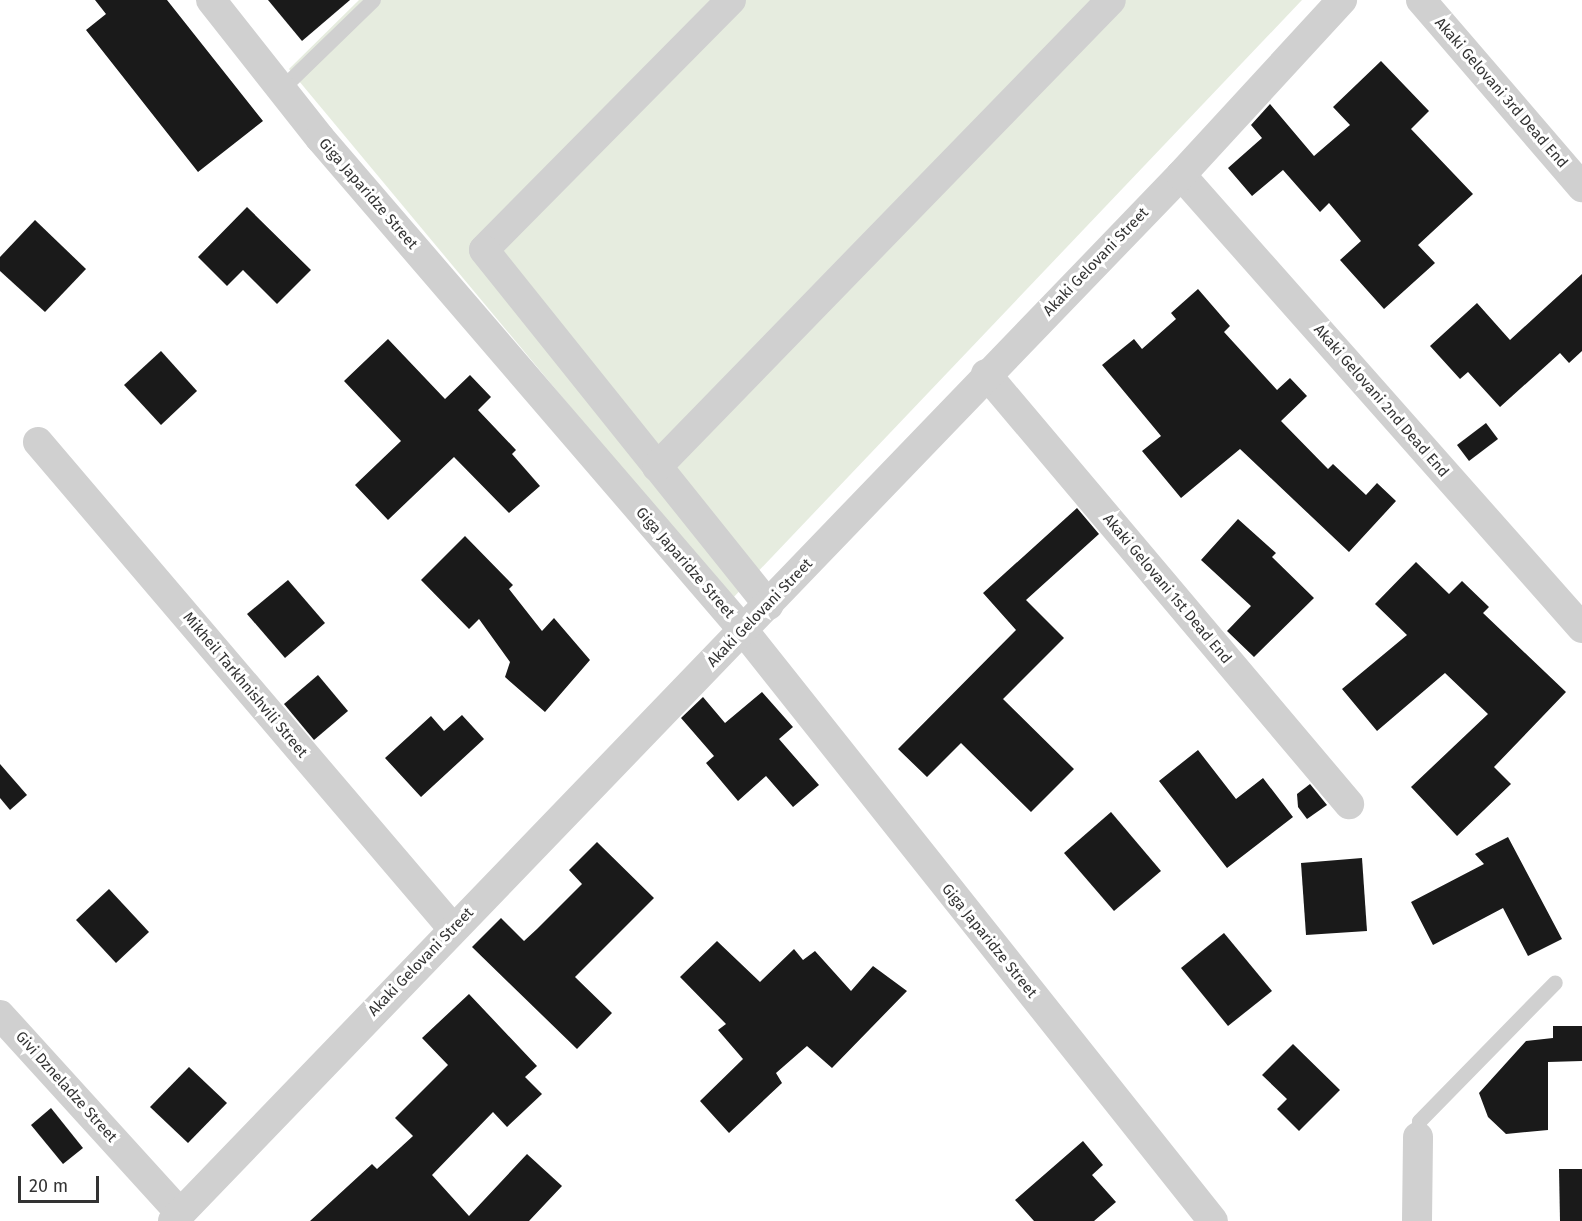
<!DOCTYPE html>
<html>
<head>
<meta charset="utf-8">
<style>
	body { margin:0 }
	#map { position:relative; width:1582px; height:1221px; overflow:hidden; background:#fff; font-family:"Fira Sans",sans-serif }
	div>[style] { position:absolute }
	.green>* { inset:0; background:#e6ecdf }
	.building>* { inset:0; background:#1a1a1a }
	.service>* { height:15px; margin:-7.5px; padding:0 7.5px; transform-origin:7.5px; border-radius:7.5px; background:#d0d0d0 }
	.minor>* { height:30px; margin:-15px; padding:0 15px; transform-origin:15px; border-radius:15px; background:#d0d0d0 }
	span { translate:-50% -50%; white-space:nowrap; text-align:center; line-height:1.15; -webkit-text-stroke:6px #fff; paint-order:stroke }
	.street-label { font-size:15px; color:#333 }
	.scale { position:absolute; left:18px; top:1176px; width:81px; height:27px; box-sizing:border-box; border:3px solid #333; border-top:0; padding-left:8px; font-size:18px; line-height:21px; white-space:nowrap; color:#333; -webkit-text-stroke:4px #fff; paint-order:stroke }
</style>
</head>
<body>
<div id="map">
	<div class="green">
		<i style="clip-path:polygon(359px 0,1302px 0,731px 600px,289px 69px)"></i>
	</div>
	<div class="building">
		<i style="clip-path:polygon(95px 0,167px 0,263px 121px,198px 172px,86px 30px,106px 14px)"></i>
		<i style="clip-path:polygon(268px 0,350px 0,302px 41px)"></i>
		<i style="clip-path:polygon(1381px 61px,1429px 111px,1411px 129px,1473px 194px,1418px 245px,1435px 263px,1384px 309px,1340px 260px,1361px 241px,1329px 203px,1320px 212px,1283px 170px,1252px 196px,1228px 168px,1262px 138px,1251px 125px,1270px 104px,1314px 156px,1350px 125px,1333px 107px)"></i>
		<i style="clip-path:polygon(247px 207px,311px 270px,277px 304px,243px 270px,227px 286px,198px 257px)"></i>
		<i style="clip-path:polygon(35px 220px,86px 269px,45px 312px,0 271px,0 257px)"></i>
		<i style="clip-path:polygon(1582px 274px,1582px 351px,1569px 363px,1560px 353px,1500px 407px,1468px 372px,1460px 379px,1430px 346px,1477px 303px,1510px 340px)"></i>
		<i style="clip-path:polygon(1198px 289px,1230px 326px,1224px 332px,1277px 390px,1290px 378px,1307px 396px,1281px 421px,1328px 469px,1333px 464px,1366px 495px,1377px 483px,1396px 501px,1349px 552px,1240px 449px,1181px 498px,1142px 451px,1161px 436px,1102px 365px,1134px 339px,1142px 349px,1176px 319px,1171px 313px)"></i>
		<i style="clip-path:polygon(388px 339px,445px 399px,470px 375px,491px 397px,478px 410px,516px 450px,512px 454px,540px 486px,509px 513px,454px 457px,388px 520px,355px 485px,401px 441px,344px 381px)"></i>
		<i style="clip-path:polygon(161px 351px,197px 391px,161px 425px,124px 385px)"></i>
		<i style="clip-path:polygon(1486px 423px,1498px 439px,1469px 461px,1457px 445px)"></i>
		<i style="clip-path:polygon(1077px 508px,1099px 534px,1026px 600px,1064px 638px,1003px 699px,1074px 769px,1031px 812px,961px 743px,927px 777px,898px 749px,1016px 630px,983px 593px)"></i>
		<i style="clip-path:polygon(1238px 519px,1276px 553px,1272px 557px,1314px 598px,1254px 657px,1227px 631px,1251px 606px,1201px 560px)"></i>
		<i style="clip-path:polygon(465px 536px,513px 585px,509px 589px,542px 631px,554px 618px,590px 660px,545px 712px,505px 677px,510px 662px,479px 619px,469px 629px,421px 580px)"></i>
		<i style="clip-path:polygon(1416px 562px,1449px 594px,1462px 581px,1489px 607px,1483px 613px,1566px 692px,1494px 767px,1511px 784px,1457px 836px,1411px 787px,1488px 714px,1445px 673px,1377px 731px,1342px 689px,1407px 635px,1375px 604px)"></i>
		<i style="clip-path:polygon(288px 580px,325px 623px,285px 658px,247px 614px)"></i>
		<i style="clip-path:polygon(318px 675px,348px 711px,314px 740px,284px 704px)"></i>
		<i style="clip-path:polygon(762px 692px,793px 727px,779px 739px,819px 785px,793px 807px,766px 776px,738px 801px,706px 763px,714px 756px,681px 718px,703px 697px,725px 723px)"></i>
		<i style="clip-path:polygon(462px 715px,484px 739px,421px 797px,385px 758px,431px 716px,444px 731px)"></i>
		<i style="clip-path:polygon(1198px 750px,1236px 799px,1263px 778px,1293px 817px,1227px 868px,1159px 781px)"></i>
		<i style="clip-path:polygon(0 764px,27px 795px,10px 810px,0 798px)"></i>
		<i style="clip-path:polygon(1310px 784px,1327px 805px,1307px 819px,1298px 807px,1297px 794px)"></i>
		<i style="clip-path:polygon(1111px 812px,1161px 871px,1114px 911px,1064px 853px)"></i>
		<i style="clip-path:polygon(1508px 837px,1562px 939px,1528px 956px,1503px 908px,1433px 945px,1411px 902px,1484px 864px,1475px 854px)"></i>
		<i style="clip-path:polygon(597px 842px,654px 898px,575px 977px,612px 1013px,577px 1049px,472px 947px,501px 918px,524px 941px,537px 929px,582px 884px,569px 870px)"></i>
		<i style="clip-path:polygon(1362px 858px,1367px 931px,1306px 935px,1301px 863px)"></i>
		<i style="clip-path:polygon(109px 889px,149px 932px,116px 963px,76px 920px)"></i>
		<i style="clip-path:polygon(1224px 933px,1272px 991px,1228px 1026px,1181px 968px)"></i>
		<i style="clip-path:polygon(717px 941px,760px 982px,794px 949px,803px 960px,815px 951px,851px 991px,873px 966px,907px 991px,832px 1068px,807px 1046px,776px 1073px,782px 1083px,729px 1133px,700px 1101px,743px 1059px,718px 1030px,726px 1024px,680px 977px)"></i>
		<i style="clip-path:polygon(469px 994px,537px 1066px,525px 1077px,542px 1094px,507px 1127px,493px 1112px,432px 1175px,469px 1216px,527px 1154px,562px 1186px,529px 1221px,310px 1221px,372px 1164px,377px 1169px,413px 1136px,395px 1118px,448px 1065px,422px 1038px)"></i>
		<i style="clip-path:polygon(1553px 1026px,1582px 1026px,1582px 1061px,1548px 1062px,1548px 1130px,1506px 1134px,1488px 1117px,1479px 1093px,1526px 1041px,1553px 1038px)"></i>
		<i style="clip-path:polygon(1293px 1044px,1340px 1090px,1299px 1131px,1277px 1109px,1287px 1099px,1262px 1075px)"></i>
		<i style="clip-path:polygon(189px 1067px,227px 1103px,188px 1143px,150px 1107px)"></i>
		<i style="clip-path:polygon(51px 1108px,83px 1148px,63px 1164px,31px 1125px)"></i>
		<i style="clip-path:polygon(1083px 1141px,1103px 1165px,1092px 1175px,1116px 1202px,1094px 1221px,1034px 1221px,1015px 1200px)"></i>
		<i style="clip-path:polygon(1559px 1169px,1582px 1169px,1582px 1221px,1560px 1221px)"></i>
	</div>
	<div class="service">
		<i style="left:281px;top:89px;width:128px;rotate:-44.1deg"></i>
		<i style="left:1418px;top:1137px;width:16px;rotate:-86deg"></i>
		<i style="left:1419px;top:1121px;width:194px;rotate:-45.6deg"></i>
	</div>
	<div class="minor">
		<i style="left:211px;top:0;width:176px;rotate:51.7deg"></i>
		<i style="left:320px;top:138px;width:649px;rotate:49.31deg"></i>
		<i style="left:743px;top:630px;width:755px;rotate:51.51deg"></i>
		<i style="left:731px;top:0;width:351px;rotate:134.7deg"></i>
		<i style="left:484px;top:250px;width:455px;rotate:51.3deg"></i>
		<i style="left:1421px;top:0;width:247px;rotate:49.3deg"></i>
		<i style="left:1181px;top:175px;width:605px;rotate:48.48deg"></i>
		<i style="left:986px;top:374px;width:563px;rotate:49.83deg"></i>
		<i style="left:38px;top:442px;width:640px;rotate:49.56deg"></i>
		<i style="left:657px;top:467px;width:651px;rotate:-45.81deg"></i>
		<i style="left:0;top:1015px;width:268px;rotate:47.7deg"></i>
		<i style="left:173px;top:1221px;width:1453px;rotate:-46.06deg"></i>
		<i style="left:1181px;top:175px;width:238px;rotate:-47.4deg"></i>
		<i style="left:1417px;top:1221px;width:84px;rotate:-89.3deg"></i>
	</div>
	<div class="street-label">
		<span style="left:1501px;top:93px;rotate:49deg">Akaki Gelovani 3rd Dead End</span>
		<span style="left:368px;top:194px;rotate:49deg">Giga Japaridze Street</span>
		<span style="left:1096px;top:262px;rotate:-46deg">Akaki Gelovani Street</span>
		<span style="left:1381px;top:401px;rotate:49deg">Akaki Gelovani 2nd Dead End</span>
		<span style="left:685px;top:563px;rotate:49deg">Giga Japaridze Street</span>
		<span style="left:1167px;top:589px;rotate:50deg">Akaki Gelovani 1st Dead End</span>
		<span style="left:760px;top:613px;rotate:-46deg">Akaki Gelovani Street</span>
		<span style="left:245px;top:685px;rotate:50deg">Mikheil Tarkhnishvili Street</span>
		<span style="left:989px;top:941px;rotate:51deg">Giga Japaridze Street</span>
		<span style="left:421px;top:962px;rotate:-46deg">Akaki Gelovani Street</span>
		<span style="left:66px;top:1087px;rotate:48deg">Givi Dzneladze Street</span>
	</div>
	<div class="scale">20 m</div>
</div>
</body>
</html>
